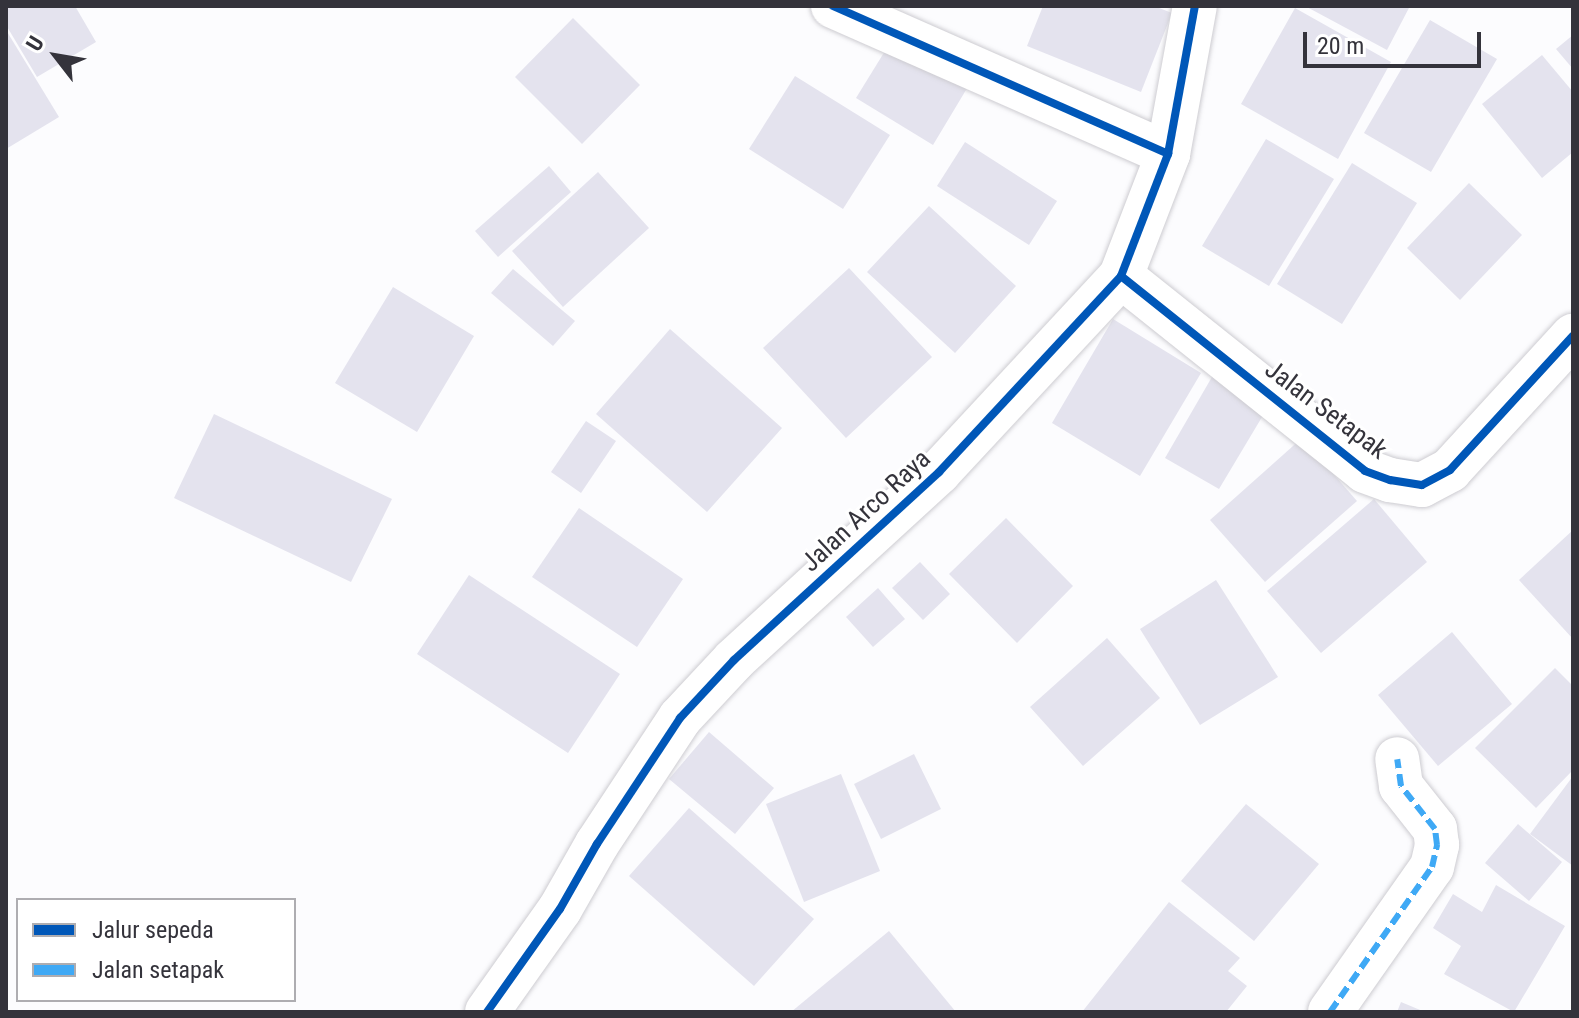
<!DOCTYPE html>
<html>
<head>
<meta charset="utf-8">
<style>
	body { margin:0 }
	#map { position:relative; width:1579px; height:1018px; overflow:hidden; background:#fcfcfe; font-family:"Roboto Condensed",sans-serif }
	div>[style] { position:absolute }
	.building>* { inset:0; background:#e4e3ee }
	.roads { filter:drop-shadow(0 0 2px #cdccd1) drop-shadow(0 0 2px #cdccd1) }
	.street>* { height:44px; margin:-22px; padding:0 22px; transform-origin:22px; border-radius:22px; background:#fff }
	.quiet>* { height:6px; margin-top:-3px; transform-origin:0; background:repeating-linear-gradient(90deg,#3fa9f5 0 12px,transparent 0 18px) }
	.cycleway>* { height:8px; margin:-4px; padding:0 4px; transform-origin:4px; border-radius:4px; background:#0057b8 }
	span { translate:-50% -50%; white-space:nowrap; text-align:center; line-height:1.15; -webkit-text-stroke:6px #fff; paint-order:stroke }
	.street-label { font-size:26px; color:#34333b }
	.frame { position:absolute; inset:0; border:8px solid #34333b; pointer-events:none }
	.legend { position:absolute; left:16px; top:898px; width:280px; height:104px; box-sizing:border-box; background:#fff; border:2px solid #aeadb1; margin:0; padding:10px 14px; list-style:none; font-size:24px; color:#34333b }
	.legend li { display:flex; align-items:center; gap:16px; height:40px }
	.legend b { width:40px; border:2px solid #aeadb1 }
	.north { position:absolute; left:16px; top:16px; width:80px; height:80px; -webkit-text-stroke:6px #fff; paint-order:stroke; rotate:301deg; font-size:22px; font-weight:700; line-height:32px; text-align:center; color:#34333b }
	.north::after { content:''; display:block; margin:auto; width:28px; height:36px; background:#34333b; clip-path:polygon(50% 0,100% 100%,50% 72%,0 100%) }
	.scale { position:absolute; left:1303px; top:32px; width:178px; height:36px; box-sizing:border-box; border:4px solid #34333b; border-top:0; padding-left:10px; font-size:24px; line-height:28px; white-space:nowrap; color:#34333b; -webkit-text-stroke:6px #fff; paint-order:stroke }
</style>
</head>
<body>
<div id="map">
	<div class="building">
		<i style="clip-path:polygon(6px 6px,75px 6px,96px 42px,37px 77px,6px 25px)"></i>
		<i style="clip-path:polygon(1043px 6px,1154px 6px,1172px 13px,1141px 92px,1027px 46px)"></i>
		<i style="clip-path:polygon(1305px 6px,1410px 6px,1387px 50px)"></i>
		<i style="clip-path:polygon(1295px 8px,1391px 62px,1338px 159px,1241px 104px)"></i>
		<i style="clip-path:polygon(573px 18px,640px 85px,582px 144px,515px 77px)"></i>
		<i style="clip-path:polygon(1430px 20px,1497px 59px,1431px 172px,1364px 133px)"></i>
		<i style="clip-path:polygon(6px 30px,59px 117px,6px 149px)"></i>
		<i style="clip-path:polygon(1573px 35px,1573px 69px,1556px 49px)"></i>
		<i style="clip-path:polygon(893px 38px,969px 85px,933px 145px,856px 98px)"></i>
		<i style="clip-path:polygon(1542px 55px,1573px 92px,1573px 152px,1542px 178px,1482px 104px)"></i>
		<i style="clip-path:polygon(795px 76px,890px 135px,843px 209px,749px 149px)"></i>
		<i style="clip-path:polygon(1266px 139px,1334px 179px,1269px 286px,1202px 246px)"></i>
		<i style="clip-path:polygon(965px 142px,1057px 201px,1029px 245px,937px 186px)"></i>
		<i style="clip-path:polygon(1352px 163px,1417px 203px,1342px 324px,1277px 284px)"></i>
		<i style="clip-path:polygon(549px 166px,571px 192px,498px 257px,475px 231px)"></i>
		<i style="clip-path:polygon(598px 172px,649px 228px,563px 307px,512px 251px)"></i>
		<i style="clip-path:polygon(1469px 183px,1522px 235px,1460px 300px,1407px 248px)"></i>
		<i style="clip-path:polygon(929px 206px,1016px 286px,955px 353px,867px 272px)"></i>
		<i style="clip-path:polygon(849px 268px,932px 357px,846px 438px,763px 348px)"></i>
		<i style="clip-path:polygon(513px 269px,575px 321px,553px 346px,491px 293px)"></i>
		<i style="clip-path:polygon(393px 287px,474px 336px,417px 432px,335px 383px)"></i>
		<i style="clip-path:polygon(1113px 319px,1201px 373px,1140px 476px,1052px 423px)"></i>
		<i style="clip-path:polygon(670px 329px,782px 428px,707px 512px,596px 414px)"></i>
		<i style="clip-path:polygon(1216px 370px,1271px 402px,1219px 489px,1165px 458px)"></i>
		<i style="clip-path:polygon(214px 414px,392px 499px,351px 582px,174px 498px)"></i>
		<i style="clip-path:polygon(586px 421px,616px 441px,581px 493px,551px 472px)"></i>
		<i style="clip-path:polygon(1302px 438px,1357px 501px,1265px 582px,1210px 520px)"></i>
		<i style="clip-path:polygon(1374px 499px,1427px 562px,1321px 653px,1267px 591px)"></i>
		<i style="clip-path:polygon(579px 508px,683px 579px,637px 647px,532px 577px)"></i>
		<i style="clip-path:polygon(1006px 518px,1073px 586px,1017px 643px,949px 574px)"></i>
		<i style="clip-path:polygon(1573px 530px,1573px 639px,1519px 580px)"></i>
		<i style="clip-path:polygon(920px 562px,950px 594px,923px 620px,892px 588px)"></i>
		<i style="clip-path:polygon(469px 575px,620px 674px,568px 753px,417px 654px)"></i>
		<i style="clip-path:polygon(1216px 580px,1278px 677px,1200px 725px,1140px 629px)"></i>
		<i style="clip-path:polygon(878px 588px,905px 619px,873px 647px,846px 617px)"></i>
		<i style="clip-path:polygon(1452px 632px,1512px 704px,1438px 766px,1378px 695px)"></i>
		<i style="clip-path:polygon(1107px 638px,1160px 698px,1083px 766px,1030px 707px)"></i>
		<i style="clip-path:polygon(1555px 668px,1573px 686px,1573px 770px,1536px 808px,1475px 748px)"></i>
		<i style="clip-path:polygon(709px 732px,774px 788px,735px 834px,669px 779px)"></i>
		<i style="clip-path:polygon(914px 754px,941px 809px,881px 839px,854px 784px)"></i>
		<i style="clip-path:polygon(841px 774px,880px 871px,804px 902px,766px 804px)"></i>
		<i style="clip-path:polygon(1573px 776px,1573px 866px,1530px 834px)"></i>
		<i style="clip-path:polygon(1246px 804px,1319px 864px,1254px 941px,1181px 881px)"></i>
		<i style="clip-path:polygon(689px 808px,814px 919px,754px 986px,629px 876px)"></i>
		<i style="clip-path:polygon(1518px 824px,1562px 862px,1529px 901px,1485px 863px)"></i>
		<i style="clip-path:polygon(1496px 885px,1565px 926px,1514px 1012px,1444px 974px,1461px 946px,1433px 928px,1453px 894px,1482px 912px)"></i>
		<i style="clip-path:polygon(1169px 902px,1240px 958px,1228px 971px,1247px 986px,1226px 1012px,1082px 1012px)"></i>
		<i style="clip-path:polygon(889px 931px,956px 1012px,791px 1012px)"></i>
		<i style="clip-path:polygon(1401px 1002px,1425px 1012px,1397px 1012px)"></i>
	</div>
	<div class="roads">
		<div class="street">
			<i style="left:833px;top:6px;width:366px;rotate:23.8deg"></i>
			<i style="left:1121px;top:276px;width:312px;rotate:38.6deg"></i>
			<i style="left:1365px;top:471px;width:27px;rotate:20deg"></i>
			<i style="left:1390px;top:480px;width:32px;rotate:9deg"></i>
			<i style="left:1422px;top:485px;width:32px;rotate:-28deg"></i>
			<i style="left:1450px;top:470px;width:182px;rotate:-47.5deg"></i>
			<i style="left:487px;top:1012px;width:126px;rotate:-54.7deg"></i>
			<i style="left:560px;top:909px;width:75px;rotate:-60.4deg"></i>
			<i style="left:597px;top:844px;width:151px;rotate:-56.6deg"></i>
			<i style="left:680px;top:718px;width:79px;rotate:-47deg"></i>
			<i style="left:734px;top:660px;width:278px;rotate:-42.5deg"></i>
			<i style="left:939px;top:472px;width:267px;rotate:-47.1deg"></i>
			<i style="left:1121px;top:276px;width:131px;rotate:-68.9deg"></i>
			<i style="left:1168px;top:154px;width:150px;rotate:-79.7deg"></i>
			<i style="left:1330px;top:1012px;width:177px;rotate:-54.9deg"></i>
			<i style="left:1432px;top:867px;width:23px;rotate:-77deg"></i>
			<i style="left:1437px;top:845px;width:16px;rotate:-97deg"></i>
			<i style="left:1435px;top:829px;width:55px;rotate:-128.3deg"></i>
			<i style="left:1401px;top:786px;width:27px;rotate:-98deg"></i>
		</div>
	</div>
	<div class="quiet">
		<i style="left:1330px;top:1012px;width:177px;rotate:-54.9deg"></i>
		<i style="left:1432px;top:867px;width:23px;rotate:-77deg"></i>
		<i style="left:1437px;top:845px;width:16px;rotate:-97deg"></i>
		<i style="left:1435px;top:829px;width:55px;rotate:-128.3deg"></i>
		<i style="left:1401px;top:786px;width:27px;rotate:-98deg"></i>
	</div>
	<div class="cycleway">
		<i style="left:833px;top:6px;width:366px;rotate:23.8deg"></i>
		<i style="left:1121px;top:276px;width:312px;rotate:38.6deg"></i>
		<i style="left:1365px;top:471px;width:27px;rotate:20deg"></i>
		<i style="left:1390px;top:480px;width:32px;rotate:9deg"></i>
		<i style="left:1422px;top:485px;width:32px;rotate:-28deg"></i>
		<i style="left:1450px;top:470px;width:182px;rotate:-47.5deg"></i>
		<i style="left:487px;top:1012px;width:126px;rotate:-54.7deg"></i>
		<i style="left:560px;top:909px;width:75px;rotate:-60.4deg"></i>
		<i style="left:597px;top:844px;width:151px;rotate:-56.6deg"></i>
		<i style="left:680px;top:718px;width:79px;rotate:-47deg"></i>
		<i style="left:734px;top:660px;width:278px;rotate:-42.5deg"></i>
		<i style="left:939px;top:472px;width:267px;rotate:-47.1deg"></i>
		<i style="left:1121px;top:276px;width:131px;rotate:-68.9deg"></i>
		<i style="left:1168px;top:154px;width:150px;rotate:-79.7deg"></i>
	</div>
	<div class="street-label">
		<span style="left:1326px;top:410px;rotate:37deg">Jalan Setapak</span>
		<span style="left:866px;top:511px;rotate:-43deg">Jalan Arco Raya</span>
	</div>
	<div class="frame"></div>
	<ul class="legend">
	<li><b style="height:10px;background:#0057b8"></b>Jalur sepeda</li>
	<li><b style="height:10px;background:#3fa9f5"></b>Jalan setapak</li>
	</ul>
	<div class="north">U</div>
	<div class="scale">20 m</div>
</div>
</body>
</html>
